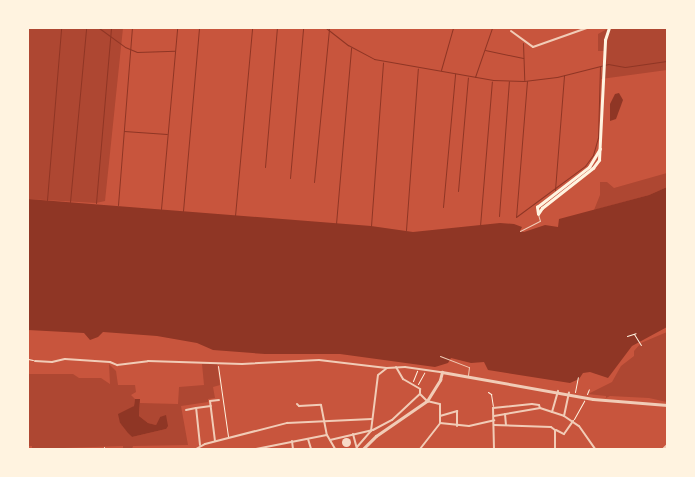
<!DOCTYPE html>
<html>
<head>
<meta charset="utf-8">
<style>
	body { margin:0 }
	#map { position:relative; width:695px; height:477px; overflow:hidden; background:#c8553d; font-family:Ubuntu,sans-serif }
	div>[style] { position:absolute }
	.green>* { inset:0; background:#ae4732 }
	.water>* { inset:0; background:#8f3625 }
	.stream>* { height:1px; margin:-0.5px; padding:0 0.5px; transform-origin:0.5px; border-radius:0.5px; background:#8f3625 }
	.building>* { inset:0; background:#f7dbc8 }
	.round { border-radius:50% }
	.path>* { height:1px; margin:-0.5px; padding:0 0.5px; transform-origin:0.5px; border-radius:0.5px; background:#fff3e0 }
	.service>* { height:1px; margin:-0.5px; padding:0 0.5px; transform-origin:0.5px; border-radius:0.5px; background:#f1ccb7 }
	.minor>* { height:2px; margin:-1px; padding:0 1px; transform-origin:1px; border-radius:1px; background:#f1ccb7 }
	.tertiary>* { height:2.5px; margin:-1.25px; padding:0 1.25px; transform-origin:1.25px; border-radius:1.25px; background:#f1ccb7 }
	.secondary>* { height:2.5px; margin:-1.25px; padding:0 1.25px; transform-origin:1.25px; border-radius:1.25px; background:#fff3e0 }
	span { translate:-50% -50%; white-space:nowrap; text-align:center; line-height:1.15; -webkit-text-stroke:3px #fff3e0; paint-order:stroke }
	.frame { position:absolute; inset:0; border:29px solid #fff3e0; pointer-events:none }
</style>
</head>
<body>
<div id="map">
	<div class="green">
		<i style="clip-path:polygon(28px 28px,123px 28px,105px 201px,96px 203px,28px 199px)"></i>
		<i style="clip-path:polygon(609px 28px,667px 28px,667px 70px,601px 79px,604px 51px,598px 51px,598px 34px)"></i>
		<i style="clip-path:polygon(667px 173px,667px 187px,649px 195px,594px 210px,600px 195px,600px 182px,607px 182px,614px 188px)"></i>
		<i style="clip-path:polygon(667px 332px,667px 402px,649px 398px,610px 396px,606px 398px,606px 396px,588px 394px,612px 382px,621px 366px,634px 356px,634px 351px,641px 343px)"></i>
		<i style="clip-path:polygon(217px 363px,220px 385px,213px 387px,215px 398px,208px 399px,208px 402px,181px 406px,188px 445px,133px 446px,132px 449px,123px 449px,123px 446px,32px 449px,32px 446px,28px 446px,28px 374px,73px 374px,79px 378px,101px 378px,110px 384px,109px 364px,116px 371px,118px 385px,135px 385px,136px 392px,131px 395px,135px 399px,134px 406px,120px 417px,120px 423px,132px 437px,166px 429px,160px 417px,156px 425px,148px 423px,139px 416px,140px 403px,178px 404px,179px 387px,204px 385px,202px 364px)"></i>
	</div>
	<div class="water">
		<i style="clip-path:polygon(619px 93px,623px 100px,616px 119px,610px 121px,610px 104px,615px 94px)"></i>
		<i style="clip-path:polygon(667px 187px,667px 327px,632px 346px,608px 378px,590px 372px,583px 373px,579px 379px,570px 383px,488px 370px,484px 362px,471px 363px,451px 358px,448px 363px,435px 367px,340px 354px,265px 354px,213px 350px,197px 343px,157px 336px,103px 332px,98px 337px,90px 340px,84px 333px,28px 330px,28px 199px,371px 226px,413px 232px,500px 223px,514px 224px,522px 227px,520px 231px,524px 232px,545px 225px,558px 227px,559px 219px,649px 195px)"></i>
		<i style="clip-path:polygon(135px 399px,140px 399px,139px 416px,148px 423px,156px 425px,160px 417px,166px 415px,168px 426px,166px 429px,132px 437px,128px 433px,120px 423px,118px 414px,134px 406px)"></i>
	</div>
	<div class="stream">
		<i style="left:99px;top:28px;width:32px;rotate:36deg"></i>
		<i style="left:125px;top:47px;width:13px;rotate:23deg"></i>
		<i style="left:137px;top:52px;width:38px;rotate:-2deg"></i>
		<i style="left:326px;top:28px;width:28px;rotate:38deg"></i>
		<i style="left:348px;top:45px;width:30px;rotate:28deg"></i>
		<i style="left:374px;top:59px;width:121px;rotate:10deg"></i>
		<i style="left:493px;top:80px;width:31px;rotate:2deg"></i>
		<i style="left:524px;top:81px;width:33px;rotate:-7deg"></i>
		<i style="left:557px;top:77px;width:53px;rotate:-14.3deg"></i>
		<i style="left:608px;top:64px;width:17px;rotate:10deg"></i>
		<i style="left:625px;top:67px;width:42px;rotate:-8.1deg"></i>
		<i style="left:523px;top:43px;width:37px;rotate:88deg"></i>
		<i style="left:485px;top:50px;width:39px;rotate:12deg"></i>
		<i style="left:441px;top:70px;width:44px;rotate:-74.1deg"></i>
		<i style="left:475px;top:77px;width:52px;rotate:-70.9deg"></i>
		<i style="left:527px;top:81px;width:136px;rotate:94.6deg"></i>
		<i style="left:516px;top:217px;width:86px;rotate:-36.5deg"></i>
		<i style="left:585px;top:166px;width:14px;rotate:-54deg"></i>
		<i style="left:593px;top:155px;width:18px;rotate:-74deg"></i>
		<i style="left:598px;top:138px;width:72px;rotate:-88.4deg"></i>
		<i style="left:124px;top:131px;width:43px;rotate:4deg"></i>
		<i style="left:265px;top:167px;width:140px;rotate:-85.1deg"></i>
		<i style="left:290px;top:178px;width:151px;rotate:-85deg"></i>
		<i style="left:314px;top:182px;width:155px;rotate:-84.4deg"></i>
		<i style="left:555px;top:190px;width:115px;rotate:-85.5deg"></i>
		<i style="left:458px;top:191px;width:114px;rotate:-85deg"></i>
		<i style="left:47px;top:200px;width:173px;rotate:-85.3deg"></i>
		<i style="left:70px;top:202px;width:175px;rotate:-84.7deg"></i>
		<i style="left:96px;top:203px;width:176px;rotate:-85.1deg"></i>
		<i style="left:118px;top:205px;width:178px;rotate:-85.5deg"></i>
		<i style="left:443px;top:207px;width:134px;rotate:-84.8deg"></i>
		<i style="left:161px;top:209px;width:182px;rotate:-84.9deg"></i>
		<i style="left:183px;top:211px;width:184px;rotate:-85deg"></i>
		<i style="left:235px;top:216px;width:189px;rotate:-84.8deg"></i>
		<i style="left:499px;top:216px;width:135px;rotate:-85.8deg"></i>
		<i style="left:336px;top:224px;width:177px;rotate:-85.1deg"></i>
		<i style="left:371px;top:226px;width:164px;rotate:-85.8deg"></i>
		<i style="left:480px;top:226px;width:145px;rotate:-85.3deg"></i>
		<i style="left:406px;top:230px;width:162px;rotate:-85.8deg"></i>
	</div>
	<div class="building">
		<i class="round" style="left:341.5px;top:437.5px;width:9px;height:9px"></i>
	</div>
	<div class="path">
		<i style="left:634px;top:334px;width:13px;rotate:58deg"></i>
		<i style="left:627px;top:336px;width:9px;rotate:-18deg"></i>
		<i style="left:28px;top:359px;width:5px;rotate:11deg"></i>
		<i style="left:218px;top:366px;width:71px;rotate:81.9deg"></i>
		<i style="left:413px;top:381px;width:11px;rotate:-68deg"></i>
		<i style="left:418px;top:384px;width:13px;rotate:-61deg"></i>
		<i style="left:488px;top:392px;width:4px;rotate:34deg"></i>
		<i style="left:491px;top:394px;width:12px;rotate:81deg"></i>
		<i style="left:575px;top:392px;width:15px;rotate:-79deg"></i>
		<i style="left:587px;top:394px;width:5px;rotate:-68deg"></i>
		<i style="left:574px;top:419px;width:21px;rotate:-61deg"></i>
		<i style="left:104px;top:449px;width:2px;rotate:-90deg"></i>
	</div>
	<div class="service">
		<i style="left:520px;top:231px;width:22px;rotate:-27deg"></i>
		<i style="left:540px;top:221px;width:7px;rotate:-106deg"></i>
		<i style="left:440px;top:356px;width:31px;rotate:21deg"></i>
		<i style="left:469px;top:367px;width:8px;rotate:97deg"></i>
	</div>
	<div class="minor">
		<i style="left:511px;top:31px;width:27px;rotate:36deg"></i>
		<i style="left:533px;top:47px;width:57px;rotate:-19.4deg"></i>
		<i style="left:35px;top:361px;width:17px;rotate:3deg"></i>
		<i style="left:52px;top:362px;width:13px;rotate:-13deg"></i>
		<i style="left:65px;top:359px;width:45px;rotate:3.8deg"></i>
		<i style="left:110px;top:362px;width:8px;rotate:23deg"></i>
		<i style="left:117px;top:365px;width:31px;rotate:-7deg"></i>
		<i style="left:148px;top:361px;width:94px;rotate:1.8deg"></i>
		<i style="left:242px;top:364px;width:77px;rotate:-3deg"></i>
		<i style="left:319px;top:360px;width:68px;rotate:6.7deg"></i>
		<i style="left:387px;top:368px;width:18px;rotate:-3deg"></i>
		<i style="left:405px;top:367px;width:37px;rotate:8deg"></i>
		<i style="left:396px;top:367px;width:14px;rotate:60deg"></i>
		<i style="left:403px;top:379px;width:20px;rotate:30deg"></i>
		<i style="left:420px;top:389px;width:5px;rotate:90deg"></i>
		<i style="left:420px;top:394px;width:10px;rotate:45deg"></i>
		<i style="left:427px;top:401px;width:13px;rotate:13deg"></i>
		<i style="left:440px;top:404px;width:19px;rotate:90deg"></i>
		<i style="left:297px;top:404px;width:3px;rotate:45deg"></i>
		<i style="left:299px;top:406px;width:22px;rotate:-3deg"></i>
		<i style="left:321px;top:405px;width:31px;rotate:79deg"></i>
		<i style="left:327px;top:435px;width:16px;rotate:60deg"></i>
		<i style="left:186px;top:410px;width:10px;rotate:-11deg"></i>
		<i style="left:552px;top:412px;width:22px;rotate:-74deg"></i>
		<i style="left:505px;top:414px;width:11px;rotate:85deg"></i>
		<i style="left:440px;top:416px;width:18px;rotate:-16deg"></i>
		<i style="left:457px;top:411px;width:15px;rotate:90deg"></i>
		<i style="left:494px;top:416px;width:47px;rotate:-9.9deg"></i>
		<i style="left:540px;top:408px;width:25px;rotate:18deg"></i>
		<i style="left:564px;top:416px;width:18px;rotate:34deg"></i>
		<i style="left:579px;top:426px;width:28px;rotate:55deg"></i>
		<i style="left:564px;top:416px;width:24px;rotate:-78deg"></i>
		<i style="left:494px;top:425px;width:57px;rotate:2deg"></i>
		<i style="left:551px;top:427px;width:5px;rotate:37deg"></i>
		<i style="left:555px;top:430px;width:19px;rotate:90deg"></i>
		<i style="left:556px;top:430px;width:9px;rotate:27deg"></i>
		<i style="left:564px;top:434px;width:16px;rotate:-55deg"></i>
		<i style="left:353px;top:434px;width:16px;rotate:75deg"></i>
		<i style="left:308px;top:439px;width:10px;rotate:73deg"></i>
		<i style="left:330px;top:440px;width:44px;rotate:-13.1deg"></i>
		<i style="left:373px;top:430px;width:21px;rotate:-28deg"></i>
		<i style="left:392px;top:420px;width:38px;rotate:-43deg"></i>
		<i style="left:215px;top:441px;width:40px;rotate:-97.1deg"></i>
		<i style="left:210px;top:401px;width:9px;rotate:-6deg"></i>
		<i style="left:292px;top:441px;width:8px;rotate:83deg"></i>
		<i style="left:200px;top:445px;width:37px;rotate:-96deg"></i>
		<i style="left:196px;top:408px;width:15px;rotate:-8deg"></i>
		<i style="left:357px;top:447px;width:21px;rotate:-49deg"></i>
		<i style="left:371px;top:431px;width:56px;rotate:-82.9deg"></i>
		<i style="left:378px;top:375px;width:11px;rotate:-38deg"></i>
		<i style="left:196px;top:449px;width:10px;rotate:-29deg"></i>
		<i style="left:205px;top:444px;width:85px;rotate:-14.4deg"></i>
		<i style="left:287px;top:423px;width:85px;rotate:-2.7deg"></i>
		<i style="left:256px;top:449px;width:72px;rotate:-11.2deg"></i>
		<i style="left:420px;top:449px;width:33px;rotate:-52deg"></i>
		<i style="left:440px;top:423px;width:29px;rotate:6deg"></i>
		<i style="left:469px;top:426px;width:26px;rotate:-13deg"></i>
		<i style="left:494px;top:449px;width:41px;rotate:-91.4deg"></i>
		<i style="left:493px;top:408px;width:39px;rotate:-6deg"></i>
		<i style="left:532px;top:404px;width:7px;rotate:8deg"></i>
		<i style="left:539px;top:405px;width:3px;rotate:72deg"></i>
	</div>
	<div class="tertiary">
		<i style="left:363px;top:449px;width:18px;rotate:-45deg"></i>
		<i style="left:376px;top:436px;width:62px;rotate:-34.5deg"></i>
		<i style="left:427px;top:401px;width:25px;rotate:-58deg"></i>
		<i style="left:440px;top:380px;width:8px;rotate:-76deg"></i>
		<i style="left:442px;top:372px;width:153px;rotate:10.1deg"></i>
		<i style="left:593px;top:399px;width:74px;rotate:4.6deg"></i>
		<i style="left:663px;top:449px;width:6px;rotate:-45deg"></i>
	</div>
	<div class="secondary">
		<i style="left:538px;top:214px;width:7px;rotate:-56deg"></i>
		<i style="left:542px;top:208px;width:65px;rotate:-38.1deg"></i>
		<i style="left:593px;top:168px;width:10px;rotate:-53deg"></i>
		<i style="left:599px;top:160px;width:120px;rotate:-87.1deg"></i>
		<i style="left:605px;top:40px;width:13px;rotate:-72deg"></i>
		<i style="left:538px;top:214px;width:7px;rotate:-98deg"></i>
		<i style="left:537px;top:207px;width:66px;rotate:-37.6deg"></i>
		<i style="left:589px;top:167px;width:21px;rotate:-59deg"></i>
	</div>
	<div class="frame"></div>
</div>
</body>
</html>
